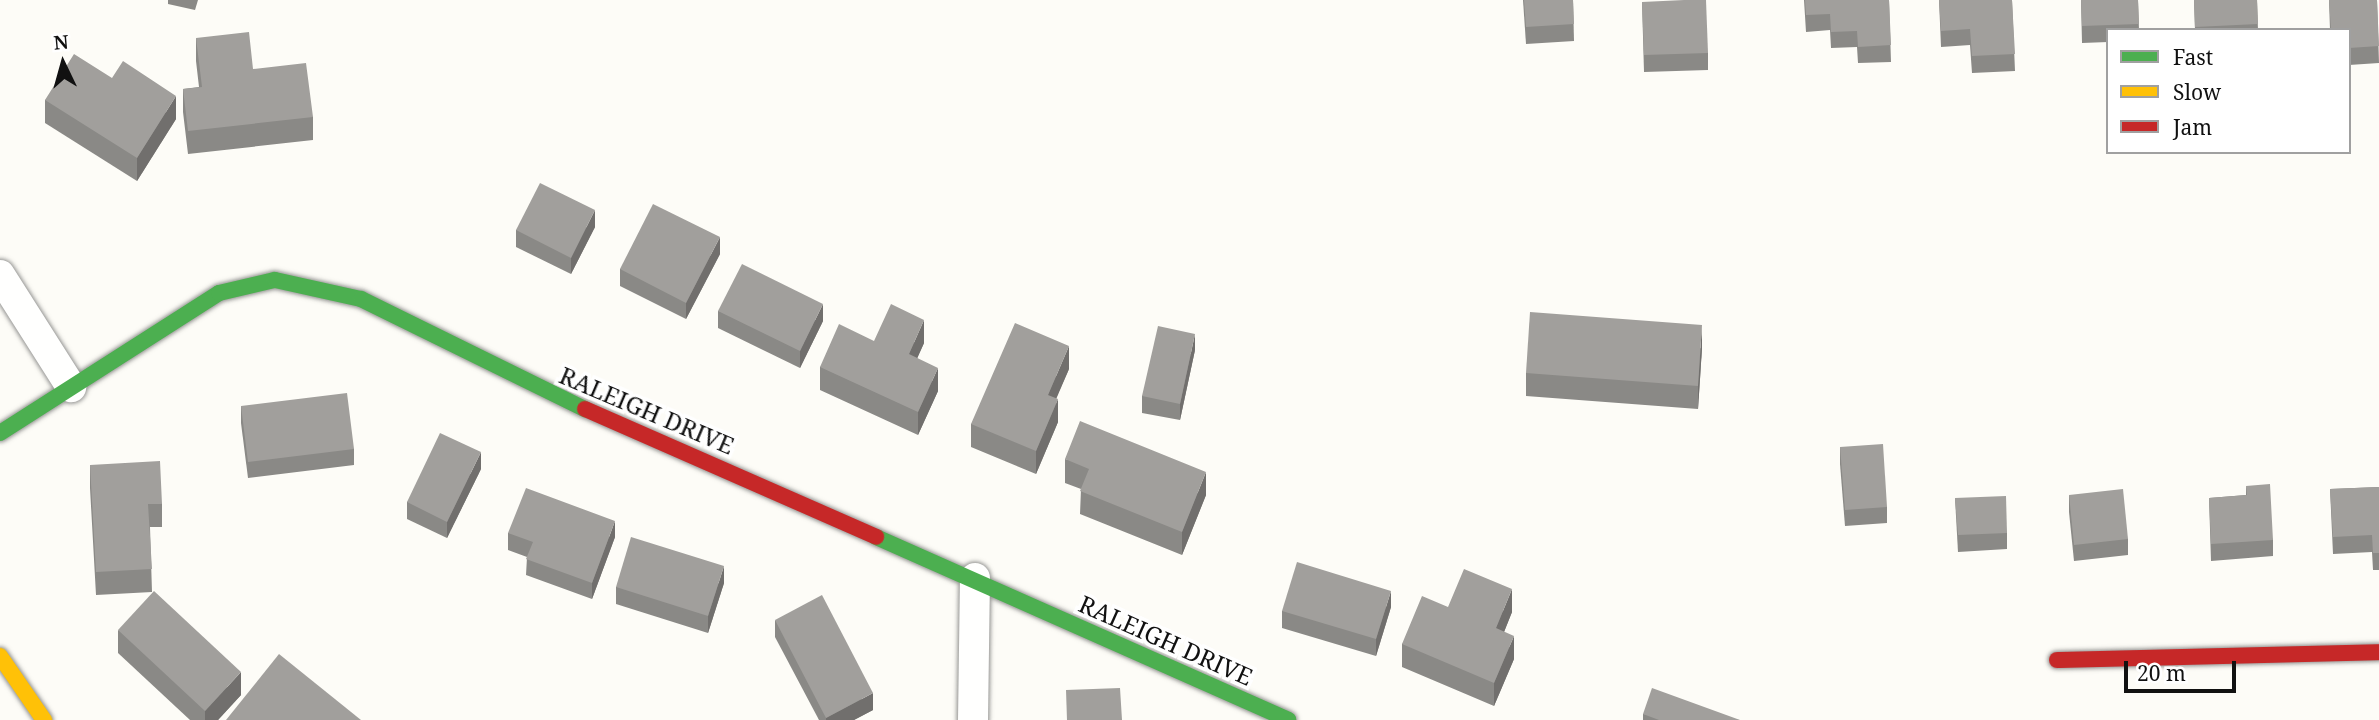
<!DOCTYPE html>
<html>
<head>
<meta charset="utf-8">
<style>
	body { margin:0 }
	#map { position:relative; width:2379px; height:720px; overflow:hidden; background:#fdfcf7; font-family:"Noto Serif",serif }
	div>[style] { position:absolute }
	.roads { filter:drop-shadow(0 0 2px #979795) drop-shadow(0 0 2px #979795) }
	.street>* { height:30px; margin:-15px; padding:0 15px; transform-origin:15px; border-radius:15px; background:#fffffe }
	.fast>* { height:16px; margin:-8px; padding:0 8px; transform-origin:8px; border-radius:8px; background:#4caf50 }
	.slow>* { height:16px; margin:-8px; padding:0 8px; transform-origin:8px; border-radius:8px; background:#ffc107 }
	.jam>* { height:16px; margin:-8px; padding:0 8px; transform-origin:8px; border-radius:8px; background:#c62828 }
	.wall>* { inset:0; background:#8a8986 }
	.shaded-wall>* { inset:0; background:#716f6d }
	.building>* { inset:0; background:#a19f9c }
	span { translate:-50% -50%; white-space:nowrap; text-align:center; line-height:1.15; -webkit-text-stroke:7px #fff; paint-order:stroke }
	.street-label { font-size:24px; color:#111 }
	.legend { position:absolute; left:2106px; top:28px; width:245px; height:126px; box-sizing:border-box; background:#fff; border:2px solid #a0a0a0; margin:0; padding:9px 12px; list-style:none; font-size:21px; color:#111 }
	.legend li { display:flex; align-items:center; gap:14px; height:35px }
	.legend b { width:35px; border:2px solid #a0a0a0 }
	.north { position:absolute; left:28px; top:28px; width:70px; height:70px; -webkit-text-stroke:5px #fff; paint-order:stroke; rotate:355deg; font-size:19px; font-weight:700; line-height:28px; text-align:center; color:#111 }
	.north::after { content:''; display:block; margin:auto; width:24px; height:32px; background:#111; clip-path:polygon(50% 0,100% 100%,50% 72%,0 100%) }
	.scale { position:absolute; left:2124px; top:661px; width:112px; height:32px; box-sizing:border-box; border:4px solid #111; border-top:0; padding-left:9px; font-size:21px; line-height:24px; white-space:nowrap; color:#111; -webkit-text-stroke:5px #fff; paint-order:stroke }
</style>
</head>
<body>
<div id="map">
	<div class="roads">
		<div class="street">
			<i style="left:0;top:275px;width:133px;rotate:57.6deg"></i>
			<i style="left:973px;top:720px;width:142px;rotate:-89.2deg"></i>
		</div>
		<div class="fast">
			<i style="left:0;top:433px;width:260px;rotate:-32.6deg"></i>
			<i style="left:219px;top:293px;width:57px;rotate:-13.1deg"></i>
			<i style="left:275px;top:280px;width:88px;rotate:12.5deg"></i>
			<i style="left:361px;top:299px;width:250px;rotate:26.2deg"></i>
			<i style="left:876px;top:537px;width:451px;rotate:23.9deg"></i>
		</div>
		<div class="slow">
			<i style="left:0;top:656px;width:78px;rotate:55.5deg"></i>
		</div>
		<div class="jam">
			<i style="left:585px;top:409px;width:318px;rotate:23.7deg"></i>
			<i style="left:2057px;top:660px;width:322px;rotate:-1.4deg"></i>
		</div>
	</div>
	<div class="wall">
		<i style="clip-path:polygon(168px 0,198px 0,195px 10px,168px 4px)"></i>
		<i style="clip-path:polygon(1523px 0,1573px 0,1574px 41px,1526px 44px)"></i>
		<i style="clip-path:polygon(1804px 0,1889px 0,1891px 62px,1858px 63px,1857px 47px,1831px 48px,1830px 30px,1806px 32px)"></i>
		<i style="clip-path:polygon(1939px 0,2012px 0,2015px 71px,1972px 73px,1970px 45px,1941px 47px)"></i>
		<i style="clip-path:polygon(2081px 0,2138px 0,2139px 30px,2108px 30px,2108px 42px,2082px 43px)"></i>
		<i style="clip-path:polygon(2194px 0,2257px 0,2258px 30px,2195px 30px)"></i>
		<i style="clip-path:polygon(2329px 0,2377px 0,2379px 63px,2349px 65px,2349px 30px,2330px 30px)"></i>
		<i style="clip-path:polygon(1642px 2px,1708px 53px,1708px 70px,1644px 72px)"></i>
		<i style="clip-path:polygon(196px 38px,253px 69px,313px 117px,313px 140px,188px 154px,183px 112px,183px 89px,199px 87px,196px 61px)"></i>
		<i style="clip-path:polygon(112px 78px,176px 119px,137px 181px,45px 123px,45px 100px)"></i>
		<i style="clip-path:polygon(595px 227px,571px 274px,516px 247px,516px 230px)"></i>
		<i style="clip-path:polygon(720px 254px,686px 319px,620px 286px,620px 269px)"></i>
		<i style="clip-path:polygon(718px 311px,823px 321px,800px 368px,718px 328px)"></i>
		<i style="clip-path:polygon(874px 341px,924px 343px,917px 358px,938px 391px,918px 435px,820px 390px,820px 367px)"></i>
		<i style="clip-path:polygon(1702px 348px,1698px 409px,1526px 396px,1526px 373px)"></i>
		<i style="clip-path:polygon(1195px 350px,1180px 420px,1142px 413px,1142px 396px)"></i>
		<i style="clip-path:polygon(1069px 369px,1056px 398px,1058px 422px,1036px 474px,971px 447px,971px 424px)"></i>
		<i style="clip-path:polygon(241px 406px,354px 449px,354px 465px,248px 478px,241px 423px)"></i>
		<i style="clip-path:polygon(1840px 447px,1887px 507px,1887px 523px,1845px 526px,1840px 464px)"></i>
		<i style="clip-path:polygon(1065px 459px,1206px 495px,1182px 555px,1080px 514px,1081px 489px,1065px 483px)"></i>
		<i style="clip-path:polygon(90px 465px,162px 504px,162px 527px,150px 527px,152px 592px,96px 595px,90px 488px)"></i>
		<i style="clip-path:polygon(481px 469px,447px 538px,407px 519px,407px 502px)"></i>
		<i style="clip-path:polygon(2246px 486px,2273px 540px,2273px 556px,2211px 561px,2209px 498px,2246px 495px)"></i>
		<i style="clip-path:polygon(2379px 487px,2379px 570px,2373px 570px,2372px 552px,2333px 554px,2330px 489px)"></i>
		<i style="clip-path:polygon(2069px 495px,2128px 539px,2128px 555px,2074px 561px,2069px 512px)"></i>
		<i style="clip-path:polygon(1955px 498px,2007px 533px,2007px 549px,1958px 552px)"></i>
		<i style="clip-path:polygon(508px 533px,615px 537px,592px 599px,526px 575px,527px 557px,508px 550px)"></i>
		<i style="clip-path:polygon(724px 583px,708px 633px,616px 604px,616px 587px)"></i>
		<i style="clip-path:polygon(1391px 607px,1376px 656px,1282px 628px,1282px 611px)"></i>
		<i style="clip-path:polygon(1448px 607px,1512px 612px,1504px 632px,1514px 659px,1494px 706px,1402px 667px,1402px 644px)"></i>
		<i style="clip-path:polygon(775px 620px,873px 710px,854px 720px,819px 720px,775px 637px)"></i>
		<i style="clip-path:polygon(118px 630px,241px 695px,218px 720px,190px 720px,118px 653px)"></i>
		<i style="clip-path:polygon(1643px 714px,1740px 720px,1643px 720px)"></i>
	</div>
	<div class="shaded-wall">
		<i style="clip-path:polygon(176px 96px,176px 119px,137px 181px,137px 158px)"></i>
		<i style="clip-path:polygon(595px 210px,595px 227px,571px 274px,571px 258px)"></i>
		<i style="clip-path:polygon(720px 237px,720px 254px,686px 319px,686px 303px)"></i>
		<i style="clip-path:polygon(823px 304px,823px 321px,800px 368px,800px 351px)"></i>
		<i style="clip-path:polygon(924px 320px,924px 343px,909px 377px,909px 354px)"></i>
		<i style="clip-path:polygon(1702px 325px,1702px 348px,1698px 409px,1698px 386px)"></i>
		<i style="clip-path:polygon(1195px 334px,1195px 350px,1180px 420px,1180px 404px)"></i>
		<i style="clip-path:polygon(1069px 346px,1069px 369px,1048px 418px,1048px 395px)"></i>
		<i style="clip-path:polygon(938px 368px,938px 391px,918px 435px,918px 412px)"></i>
		<i style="clip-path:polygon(1058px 399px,1058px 422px,1036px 474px,1036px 451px)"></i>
		<i style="clip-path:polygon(481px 452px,481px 469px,447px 538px,447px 522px)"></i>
		<i style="clip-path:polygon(1206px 472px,1206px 495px,1182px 555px,1182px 532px)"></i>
		<i style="clip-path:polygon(615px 521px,615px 537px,592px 599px,592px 583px)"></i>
		<i style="clip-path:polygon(724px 566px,724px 583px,708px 633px,708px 616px)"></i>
		<i style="clip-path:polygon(1512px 589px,1512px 612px,1496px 652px,1496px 628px)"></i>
		<i style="clip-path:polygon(1391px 591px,1391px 607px,1376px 656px,1376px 639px)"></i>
		<i style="clip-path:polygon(1514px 636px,1514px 659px,1494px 706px,1494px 683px)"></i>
		<i style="clip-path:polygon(241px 672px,241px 695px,218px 720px,205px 720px,205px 711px)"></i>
		<i style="clip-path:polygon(873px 693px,873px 710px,854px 720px,826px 720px,826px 718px)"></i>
	</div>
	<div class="building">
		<i style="clip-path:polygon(1524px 0,1573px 0,1574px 24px,1526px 27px)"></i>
		<i style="clip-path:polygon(1684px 0,1706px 0,1708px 53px,1644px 55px,1642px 2px)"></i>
		<i style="clip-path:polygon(1805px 0,1889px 0,1891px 45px,1858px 47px,1857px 31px,1831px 32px,1830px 14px,1806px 15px)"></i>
		<i style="clip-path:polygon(1939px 0,2012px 0,2015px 54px,1972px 56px,1970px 29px,1941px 31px)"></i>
		<i style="clip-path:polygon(2081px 0,2138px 0,2139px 24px,2082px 26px)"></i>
		<i style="clip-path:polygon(2194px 0,2257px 0,2258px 24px,2195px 27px)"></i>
		<i style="clip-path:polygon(2329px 0,2377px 0,2379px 46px,2349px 48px,2349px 30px,2331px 30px)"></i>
		<i style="clip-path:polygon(249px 32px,253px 69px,306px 63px,313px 117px,188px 131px,183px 89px,202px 87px,196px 38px)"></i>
		<i style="clip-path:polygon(74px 54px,112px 78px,123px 61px,176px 96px,137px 158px,45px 100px)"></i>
		<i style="clip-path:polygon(540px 183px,595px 210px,571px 258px,516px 230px)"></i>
		<i style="clip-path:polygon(653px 204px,720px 237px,686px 303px,620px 269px)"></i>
		<i style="clip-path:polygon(742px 264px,823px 304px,800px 351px,718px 311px)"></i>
		<i style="clip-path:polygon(891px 304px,924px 320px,909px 354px,938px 368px,918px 412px,820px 367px,839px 324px,874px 341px)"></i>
		<i style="clip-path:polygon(1530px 312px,1702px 325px,1698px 386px,1526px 373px)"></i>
		<i style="clip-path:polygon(1015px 323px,1069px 346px,1048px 395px,1058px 399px,1036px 451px,971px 424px)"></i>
		<i style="clip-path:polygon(1158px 326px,1195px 334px,1180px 404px,1142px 396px)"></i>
		<i style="clip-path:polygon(347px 393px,354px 449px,248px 462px,241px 406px)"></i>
		<i style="clip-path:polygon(1080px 421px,1206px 472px,1182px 532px,1080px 491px,1089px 469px,1065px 459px)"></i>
		<i style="clip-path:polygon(440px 433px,481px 452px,447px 522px,407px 502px)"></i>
		<i style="clip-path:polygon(1883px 444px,1887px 507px,1845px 510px,1840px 447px)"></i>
		<i style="clip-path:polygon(160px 461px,162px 504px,148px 504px,152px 569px,96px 572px,90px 465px)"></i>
		<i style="clip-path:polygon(2270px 484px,2273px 540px,2211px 544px,2209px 498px,2247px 495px,2246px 486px)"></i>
		<i style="clip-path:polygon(2379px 487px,2379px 553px,2373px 553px,2372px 535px,2333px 537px,2330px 489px)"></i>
		<i style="clip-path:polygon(526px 488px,615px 521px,592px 583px,526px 559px,533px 542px,508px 533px)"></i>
		<i style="clip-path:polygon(2123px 489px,2128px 539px,2074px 545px,2069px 495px)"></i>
		<i style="clip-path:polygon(2006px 496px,2007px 533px,1958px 535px,1955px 498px)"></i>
		<i style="clip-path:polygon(631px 537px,724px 566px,708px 616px,616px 587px)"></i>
		<i style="clip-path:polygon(1297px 562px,1391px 591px,1376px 639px,1282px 611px)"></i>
		<i style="clip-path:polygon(1464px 569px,1512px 589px,1496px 628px,1514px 636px,1494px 683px,1402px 644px,1422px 596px,1448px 607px)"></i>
		<i style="clip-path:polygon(154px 591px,241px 672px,205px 711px,118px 630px)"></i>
		<i style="clip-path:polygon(822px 595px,873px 693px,826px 718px,775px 620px)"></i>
		<i style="clip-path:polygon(279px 654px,361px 720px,226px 720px)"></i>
		<i style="clip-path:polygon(1120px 688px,1122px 720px,1067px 720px,1066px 690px)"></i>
		<i style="clip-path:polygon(1652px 688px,1740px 720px,1659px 720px,1643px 714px)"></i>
	</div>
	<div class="street-label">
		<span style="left:647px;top:410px;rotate:23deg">RALEIGH DRIVE</span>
		<span style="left:1166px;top:640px;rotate:24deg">RALEIGH DRIVE</span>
	</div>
	<ul class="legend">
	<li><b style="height:9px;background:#4caf50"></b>Fast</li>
	<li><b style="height:9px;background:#ffc107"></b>Slow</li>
	<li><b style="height:9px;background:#c62828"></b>Jam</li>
	</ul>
	<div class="north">N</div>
	<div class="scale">20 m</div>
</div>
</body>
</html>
